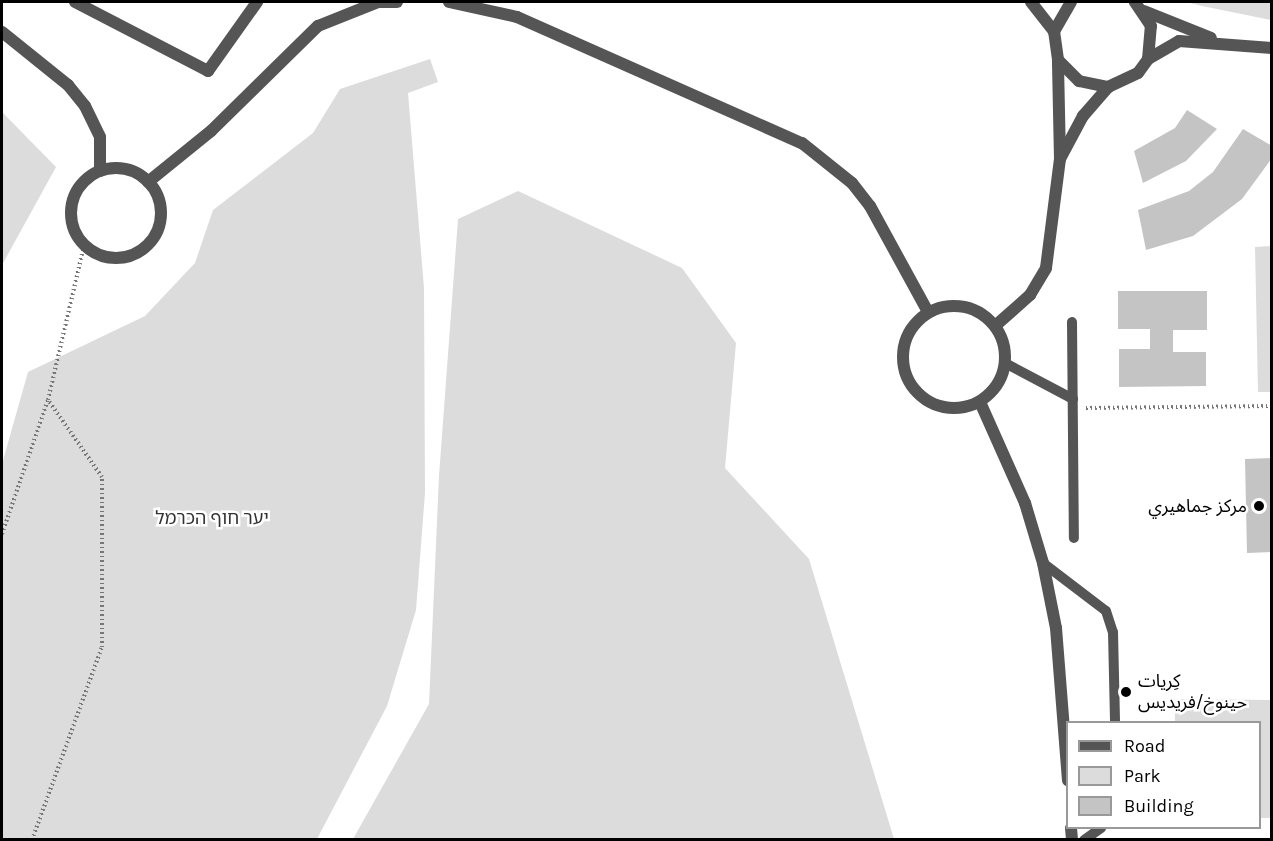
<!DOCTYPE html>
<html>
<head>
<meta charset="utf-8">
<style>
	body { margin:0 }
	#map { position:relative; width:1273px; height:841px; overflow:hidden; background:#fff; font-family:Karla,"Noto Sans Arabic","Noto Sans Hebrew",sans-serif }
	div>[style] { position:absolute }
	.green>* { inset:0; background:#dcdcdc }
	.building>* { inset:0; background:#c4c4c4 }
	.path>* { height:4px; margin-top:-2px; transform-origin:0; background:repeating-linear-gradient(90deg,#777 0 1.5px,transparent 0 4.5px) }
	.service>* { height:10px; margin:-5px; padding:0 5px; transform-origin:5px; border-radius:5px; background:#555 }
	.minor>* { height:12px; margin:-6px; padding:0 6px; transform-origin:6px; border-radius:6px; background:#555 }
	.minor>.ring { margin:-6px; padding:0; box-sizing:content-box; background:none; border:12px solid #555; border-radius:50% }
	.dots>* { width:16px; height:16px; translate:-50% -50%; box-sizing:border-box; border:3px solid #fff; border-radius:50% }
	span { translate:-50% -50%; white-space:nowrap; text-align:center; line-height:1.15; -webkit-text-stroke:5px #fff; paint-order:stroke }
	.poi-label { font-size:18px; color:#000 }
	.right { translate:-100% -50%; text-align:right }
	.left { translate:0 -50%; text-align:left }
	.park-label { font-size:18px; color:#333 }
	.frame { position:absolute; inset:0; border:3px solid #000; pointer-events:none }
	.legend { position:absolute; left:1066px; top:721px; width:195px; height:108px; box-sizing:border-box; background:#fff; border:2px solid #999; margin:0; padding:8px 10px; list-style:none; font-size:18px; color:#000 }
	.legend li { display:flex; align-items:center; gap:12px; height:30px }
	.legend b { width:30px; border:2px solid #999 }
</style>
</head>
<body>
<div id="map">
	<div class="green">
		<i style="clip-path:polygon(1186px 2px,1271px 2px,1271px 20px,1202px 6px)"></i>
		<i style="clip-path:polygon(430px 59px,438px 82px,408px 93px,424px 288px,425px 493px,416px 610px,387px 706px,317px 839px,2px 839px,2px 464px,28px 372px,145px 316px,195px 263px,213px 210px,313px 133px,340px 89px)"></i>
		<i style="clip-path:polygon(2px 112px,56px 167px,2px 265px)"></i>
		<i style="clip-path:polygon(518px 191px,682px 268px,736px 343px,725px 468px,809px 559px,894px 839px,353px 839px,429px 704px,439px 476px,458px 219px)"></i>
		<i style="clip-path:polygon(1271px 246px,1271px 392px,1258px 392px,1255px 247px)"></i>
		<i style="clip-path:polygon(1175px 699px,1271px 700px,1271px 818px,1260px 818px,1260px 722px,1175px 722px)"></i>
	</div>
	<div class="building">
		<i style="clip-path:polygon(1187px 110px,1217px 129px,1186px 161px,1143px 183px,1134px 151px,1175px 128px)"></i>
		<i style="clip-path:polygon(1243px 129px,1272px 146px,1272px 158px,1242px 199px,1193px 236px,1146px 250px,1138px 210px,1189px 191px,1213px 172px)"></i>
		<i style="clip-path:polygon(1118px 291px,1207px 291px,1207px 330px,1173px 330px,1173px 352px,1206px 352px,1206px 386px,1119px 387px,1119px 349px,1150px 349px,1150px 329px,1118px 329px)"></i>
		<i style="clip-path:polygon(1272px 458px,1272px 552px,1247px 553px,1245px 459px)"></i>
	</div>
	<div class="path">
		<i style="left:1086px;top:408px;width:186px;rotate:-0.6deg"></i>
		<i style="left:2px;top:534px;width:142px;rotate:-71.1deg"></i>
		<i style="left:48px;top:400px;width:159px;rotate:-76.9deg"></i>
		<i style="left:32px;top:840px;width:205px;rotate:-70.1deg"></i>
		<i style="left:102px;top:647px;width:170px;rotate:-90deg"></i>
		<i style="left:102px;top:477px;width:94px;rotate:-125deg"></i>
	</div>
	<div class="service">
		<i style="left:1072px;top:322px;width:216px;rotate:89.5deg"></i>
		<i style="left:1005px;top:363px;width:77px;rotate:27.9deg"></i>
		<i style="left:1043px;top:563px;width:79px;rotate:37.3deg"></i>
		<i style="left:1106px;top:611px;width:22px;rotate:72deg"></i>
		<i style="left:1113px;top:632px;width:90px;rotate:88.7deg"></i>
		<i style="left:1084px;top:840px;width:21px;rotate:-35deg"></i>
	</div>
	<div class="minor">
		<i style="left:75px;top:2px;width:150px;rotate:27.4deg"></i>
		<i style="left:208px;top:71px;width:85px;rotate:-54.6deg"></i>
		<i style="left:449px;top:2px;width:70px;rotate:12.4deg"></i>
		<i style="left:517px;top:17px;width:312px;rotate:23.9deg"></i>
		<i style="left:802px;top:143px;width:64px;rotate:38.7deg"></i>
		<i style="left:852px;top:183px;width:29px;rotate:52deg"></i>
		<i style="left:870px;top:206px;width:121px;rotate:61.3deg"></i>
		<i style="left:1031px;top:2px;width:37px;rotate:52deg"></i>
		<i style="left:1071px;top:2px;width:34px;rotate:120deg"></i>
		<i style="left:1054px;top:31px;width:29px;rotate:82deg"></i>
		<i style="left:1058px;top:60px;width:30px;rotate:45deg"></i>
		<i style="left:1079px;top:81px;width:30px;rotate:12deg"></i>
		<i style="left:1108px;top:87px;width:33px;rotate:-25deg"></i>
		<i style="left:1138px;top:73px;width:17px;rotate:-54deg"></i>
		<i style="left:1148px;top:59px;width:33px;rotate:-85deg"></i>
		<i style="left:1151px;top:26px;width:29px;rotate:-124deg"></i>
		<i style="left:1144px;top:11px;width:72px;rotate:21.9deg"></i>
		<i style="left:2px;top:32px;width:85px;rotate:38.8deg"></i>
		<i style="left:68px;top:85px;width:27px;rotate:51deg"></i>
		<i style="left:85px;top:106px;width:34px;rotate:64deg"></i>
		<i style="left:100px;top:137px;width:34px;rotate:90deg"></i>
		<i style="left:1148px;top:59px;width:36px;rotate:-30deg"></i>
		<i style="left:1179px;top:41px;width:93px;rotate:4.3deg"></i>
		<i style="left:1060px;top:159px;width:49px;rotate:-61.9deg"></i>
		<i style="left:1083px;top:116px;width:38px;rotate:-49deg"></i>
		<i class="ring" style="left:71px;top:168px;width:78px;height:78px"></i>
		<i style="left:148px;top:182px;width:81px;rotate:-39deg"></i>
		<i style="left:211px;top:131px;width:150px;rotate:-44.5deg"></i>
		<i style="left:318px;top:26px;width:65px;rotate:-21.8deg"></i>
		<i style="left:378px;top:2px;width:19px"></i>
		<i class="ring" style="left:903px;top:306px;width:90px;height:90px"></i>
		<i style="left:995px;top:326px;width:47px;rotate:-41.5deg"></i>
		<i style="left:1030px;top:295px;width:31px;rotate:-59deg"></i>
		<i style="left:1046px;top:268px;width:110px;rotate:-82.7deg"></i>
		<i style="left:1060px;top:159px;width:99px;rotate:-91.2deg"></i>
		<i style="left:980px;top:402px;width:111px;rotate:66deg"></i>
		<i style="left:1025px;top:503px;width:63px;rotate:73.3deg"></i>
		<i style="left:1043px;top:563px;width:66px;rotate:78.7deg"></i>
		<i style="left:1056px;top:628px;width:153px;rotate:85.5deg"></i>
		<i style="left:1071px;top:828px;width:12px;rotate:85deg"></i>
	</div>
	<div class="dots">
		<i style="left:1259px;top:506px;background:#000"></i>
		<i style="left:1126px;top:692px;background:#000"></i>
	</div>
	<div class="poi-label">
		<span class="right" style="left:1247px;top:506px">مركز جماهيري</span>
		<span class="left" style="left:1138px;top:692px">كِريات<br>حينوخ/فريديس</span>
	</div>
	<div class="park-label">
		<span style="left:212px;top:518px">יער חוף הכרמל</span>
	</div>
	<div class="frame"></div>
	<ul class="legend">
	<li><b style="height:8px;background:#555"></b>Road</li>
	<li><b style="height:16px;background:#dcdcdc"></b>Park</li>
	<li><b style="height:16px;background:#c4c4c4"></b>Building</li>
	</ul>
</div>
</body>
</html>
